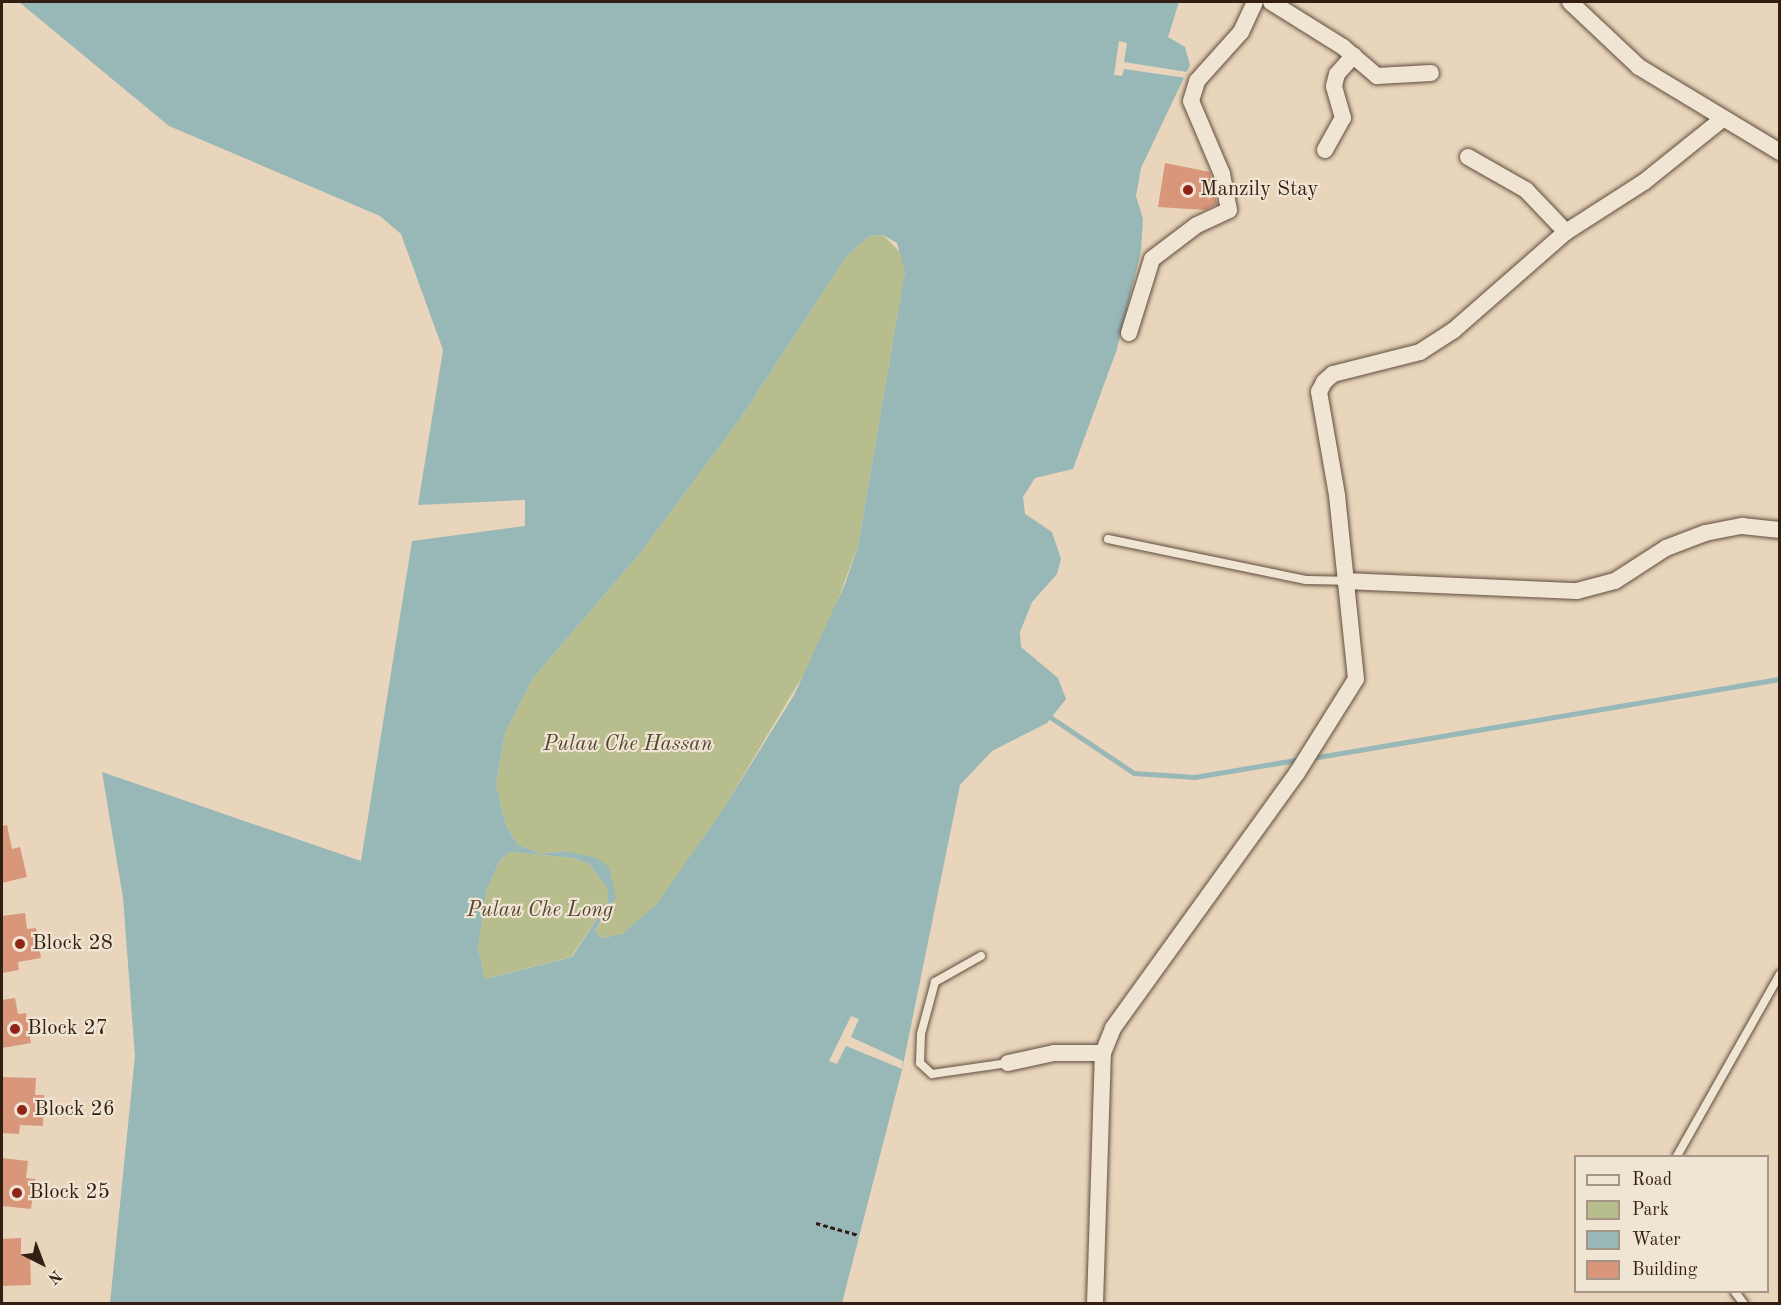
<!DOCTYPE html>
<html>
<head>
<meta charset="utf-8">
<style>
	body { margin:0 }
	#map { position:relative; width:1781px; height:1305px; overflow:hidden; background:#e8d5bb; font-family:"Old Standard TT",serif }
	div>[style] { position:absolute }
	.green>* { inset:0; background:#b8bd8e }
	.water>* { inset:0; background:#98b7b7 }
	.pier>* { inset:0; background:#e8d5bb }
	.stream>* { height:4.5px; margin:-2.25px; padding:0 2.25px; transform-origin:2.25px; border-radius:2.25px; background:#98b7b7 }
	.building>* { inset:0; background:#d8977a }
	.path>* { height:3px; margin-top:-1.5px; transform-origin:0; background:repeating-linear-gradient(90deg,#321e12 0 4.5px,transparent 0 7.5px) }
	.roads { filter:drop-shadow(0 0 2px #604c3c) drop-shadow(0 0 2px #604c3c) }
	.lane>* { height:8px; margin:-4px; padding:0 4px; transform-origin:4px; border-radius:4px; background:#f0e4d3 }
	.street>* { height:16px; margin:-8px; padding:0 8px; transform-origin:8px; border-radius:8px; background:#f0e4d3 }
	.dots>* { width:16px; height:16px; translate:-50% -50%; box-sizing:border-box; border:3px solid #f0e4d3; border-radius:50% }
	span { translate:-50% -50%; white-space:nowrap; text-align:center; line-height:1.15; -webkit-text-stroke:4.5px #f0e4d3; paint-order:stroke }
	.poi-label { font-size:21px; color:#321e12 }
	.left { translate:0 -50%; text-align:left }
	.park-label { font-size:21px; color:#544631; font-style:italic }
	.frame { position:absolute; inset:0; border:3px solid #321e12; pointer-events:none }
	.legend { position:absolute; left:1574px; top:1155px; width:195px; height:138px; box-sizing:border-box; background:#f0e4d3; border:2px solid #a49586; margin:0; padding:8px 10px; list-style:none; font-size:18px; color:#321e12 }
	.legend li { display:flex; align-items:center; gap:12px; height:30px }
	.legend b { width:30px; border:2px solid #a49586 }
	.north { position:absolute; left:12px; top:1233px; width:60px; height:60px; -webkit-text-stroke:4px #f0e4d3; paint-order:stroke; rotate:138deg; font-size:16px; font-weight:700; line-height:24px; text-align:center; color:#321e12 }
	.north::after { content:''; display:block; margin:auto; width:21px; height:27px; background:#321e12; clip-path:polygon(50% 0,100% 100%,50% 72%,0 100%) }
</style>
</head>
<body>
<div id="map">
	<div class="green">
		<i style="clip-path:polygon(883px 235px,905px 257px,905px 271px,858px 546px,820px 647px,725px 806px,657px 905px,622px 934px,602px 938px,595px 931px,613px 905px,609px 867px,566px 851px,540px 854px,517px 844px,506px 825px,496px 785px,505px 733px,533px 678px,641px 552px,742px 416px,846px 257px,869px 236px)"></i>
		<i style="clip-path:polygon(510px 852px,574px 858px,589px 864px,608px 889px,608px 902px,571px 957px,485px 979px,478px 948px,487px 889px,500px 860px)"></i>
	</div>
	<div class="water">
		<i style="clip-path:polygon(evenodd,19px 2px,1179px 2px,1168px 37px,1185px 47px,1190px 65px,1141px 168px,1136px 196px,1143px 219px,1141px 251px,1117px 349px,1073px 469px,1035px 478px,1023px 497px,1025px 514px,1052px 532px,1061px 559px,1057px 574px,1032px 602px,1020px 632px,1021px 647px,1058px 678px,1066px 699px,1047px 723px,992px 751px,960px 785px,902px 1070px,842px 1303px,110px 1303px,135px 1056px,123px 898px,102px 772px,361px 861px,412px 541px,525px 526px,525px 500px,418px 505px,443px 350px,401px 234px,380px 216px,169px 126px,19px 2px,869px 236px,883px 235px,897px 243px,905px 271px,858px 546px,845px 584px,794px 695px,725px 806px,657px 904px,622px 934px,602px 938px,595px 931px,616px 897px,609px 867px,597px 858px,566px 851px,540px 854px,517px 844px,506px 825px,496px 785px,505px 733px,533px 678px,641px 552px,742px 416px,846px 257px,869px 236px,19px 2px,510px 852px,574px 858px,589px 864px,608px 889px,608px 902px,572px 957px,485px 979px,478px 948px,487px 889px,500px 860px,510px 852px)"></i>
	</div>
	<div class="pier">
		<i style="clip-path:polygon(1119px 41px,1127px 43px,1124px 62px,1187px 72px,1186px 78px,1124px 69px,1122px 76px,1114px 75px)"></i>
		<i style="clip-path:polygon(851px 1016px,859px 1019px,851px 1037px,903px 1061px,902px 1069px,846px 1046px,837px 1064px,829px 1061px)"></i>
	</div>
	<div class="stream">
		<i style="left:1046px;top:714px;width:106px;rotate:33.8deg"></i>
		<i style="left:1134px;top:773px;width:61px;rotate:3.8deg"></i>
		<i style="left:1195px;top:777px;width:108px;rotate:-9.6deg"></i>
		<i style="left:1312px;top:758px;width:475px;rotate:-9.6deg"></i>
	</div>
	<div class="building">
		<i style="clip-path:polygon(1165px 163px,1210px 172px,1217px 204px,1205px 210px,1158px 207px)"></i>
		<i style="clip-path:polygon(7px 825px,12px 849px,20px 847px,27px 877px,2px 883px,2px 826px)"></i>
		<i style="clip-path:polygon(25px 913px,27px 929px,36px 928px,41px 958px,18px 962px,19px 970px,2px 973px,2px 916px)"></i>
		<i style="clip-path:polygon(15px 998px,18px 1014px,26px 1013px,31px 1043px,2px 1048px,2px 1000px)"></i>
		<i style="clip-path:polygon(2px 1077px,36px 1078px,35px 1095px,44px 1095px,43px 1126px,20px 1125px,19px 1134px,2px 1133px)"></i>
		<i style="clip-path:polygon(2px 1158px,28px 1161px,26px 1178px,35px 1179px,31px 1209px,2px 1206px)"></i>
		<i style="clip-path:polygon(21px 1238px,21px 1255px,30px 1255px,31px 1285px,2px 1286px,2px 1239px)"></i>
	</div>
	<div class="path">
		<i style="left:816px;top:1223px;width:44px;rotate:15.9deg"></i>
	</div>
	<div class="roads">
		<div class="lane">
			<i style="left:1108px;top:539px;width:202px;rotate:11.7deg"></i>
			<i style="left:1306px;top:580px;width:39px;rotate:1deg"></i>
			<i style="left:981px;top:956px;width:53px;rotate:150.5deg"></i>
			<i style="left:935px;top:982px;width:54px;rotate:105.1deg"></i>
			<i style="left:921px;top:1034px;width:29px;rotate:92deg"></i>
			<i style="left:920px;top:1063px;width:16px;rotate:43deg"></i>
			<i style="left:932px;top:1074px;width:77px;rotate:-8.2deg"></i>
			<i style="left:1677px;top:1156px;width:209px;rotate:-60.5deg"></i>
			<i style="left:1735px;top:1292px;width:15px;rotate:53deg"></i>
		</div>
		<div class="street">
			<i style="left:1271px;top:2px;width:85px;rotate:32deg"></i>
			<i style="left:1343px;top:47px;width:45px;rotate:40.5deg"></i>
			<i style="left:1377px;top:76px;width:54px;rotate:-3.2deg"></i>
			<i style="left:1570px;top:2px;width:95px;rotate:43.3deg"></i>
			<i style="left:1639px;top:67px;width:165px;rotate:31.1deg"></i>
			<i style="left:1325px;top:150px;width:37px;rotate:-61deg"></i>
			<i style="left:1343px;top:118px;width:33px;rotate:-106deg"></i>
			<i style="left:1334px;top:86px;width:12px;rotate:-76deg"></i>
			<i style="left:1337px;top:74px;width:25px;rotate:-48deg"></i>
			<i style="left:1468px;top:157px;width:67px;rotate:29.6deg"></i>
			<i style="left:1526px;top:190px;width:58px;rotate:46.4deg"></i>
			<i style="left:1129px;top:333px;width:77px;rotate:-72.7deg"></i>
			<i style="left:1152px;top:259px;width:56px;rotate:-37.1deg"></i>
			<i style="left:1197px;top:225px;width:35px;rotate:-25deg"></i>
			<i style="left:1229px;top:210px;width:37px;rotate:-101deg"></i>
			<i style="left:1222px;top:174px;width:79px;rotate:-113deg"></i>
			<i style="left:1191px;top:101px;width:21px;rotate:-73deg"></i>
			<i style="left:1197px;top:81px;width:66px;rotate:-48.1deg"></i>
			<i style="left:1241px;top:32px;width:33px;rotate:-65deg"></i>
			<i style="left:1345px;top:581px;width:232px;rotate:2.5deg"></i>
			<i style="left:1577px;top:591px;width:39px;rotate:-15deg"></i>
			<i style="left:1615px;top:581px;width:61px;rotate:-32.9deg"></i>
			<i style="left:1666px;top:548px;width:42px;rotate:-21deg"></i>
			<i style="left:1705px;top:533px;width:38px;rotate:-11deg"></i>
			<i style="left:1742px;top:526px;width:38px;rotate:6deg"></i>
			<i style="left:1008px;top:1063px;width:47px;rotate:-12.3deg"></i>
			<i style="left:1054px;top:1053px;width:49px"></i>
			<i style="left:1095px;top:1304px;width:251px;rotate:-88.2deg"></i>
			<i style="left:1103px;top:1053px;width:27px;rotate:-68deg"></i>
			<i style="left:1113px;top:1028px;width:314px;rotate:-54.2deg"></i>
			<i style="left:1297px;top:773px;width:111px;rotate:-57.9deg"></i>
			<i style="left:1356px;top:679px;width:185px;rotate:-95.9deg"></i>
			<i style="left:1337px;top:495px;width:105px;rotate:-99.9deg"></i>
			<i style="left:1319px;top:392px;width:11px;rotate:-63deg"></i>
			<i style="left:1324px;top:382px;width:12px;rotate:-42deg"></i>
			<i style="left:1333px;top:374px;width:90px;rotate:-14.2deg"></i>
			<i style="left:1420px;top:352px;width:40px;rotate:-32.9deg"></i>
			<i style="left:1454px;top:330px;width:149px;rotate:-41.2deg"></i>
			<i style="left:1566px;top:232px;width:93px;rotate:-32.7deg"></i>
			<i style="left:1644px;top:182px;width:99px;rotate:-38.8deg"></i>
		</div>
	</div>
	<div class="dots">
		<i style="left:1188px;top:190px;background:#8f2418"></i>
		<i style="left:20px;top:944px;background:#8f2418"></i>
		<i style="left:15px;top:1029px;background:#8f2418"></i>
		<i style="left:22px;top:1110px;background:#8f2418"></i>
		<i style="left:17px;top:1193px;background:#8f2418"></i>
	</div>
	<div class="poi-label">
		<span class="left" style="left:1200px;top:190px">Manzily Stay</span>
		<span class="left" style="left:32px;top:944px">Block 28</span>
		<span class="left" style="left:27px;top:1029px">Block 27</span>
		<span class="left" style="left:34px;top:1110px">Block 26</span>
		<span class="left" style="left:29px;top:1193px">Block 25</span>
	</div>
	<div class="park-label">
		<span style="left:628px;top:745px">Pulau Che Hassan</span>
		<span style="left:540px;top:911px">Pulau Che Long</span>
	</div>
	<div class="frame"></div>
	<ul class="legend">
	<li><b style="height:8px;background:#f0e4d3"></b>Road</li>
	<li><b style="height:16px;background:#b8bd8e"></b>Park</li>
	<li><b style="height:16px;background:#98b7b7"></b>Water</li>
	<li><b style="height:16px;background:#d8977a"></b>Building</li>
	</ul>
	<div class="north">N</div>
</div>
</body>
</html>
